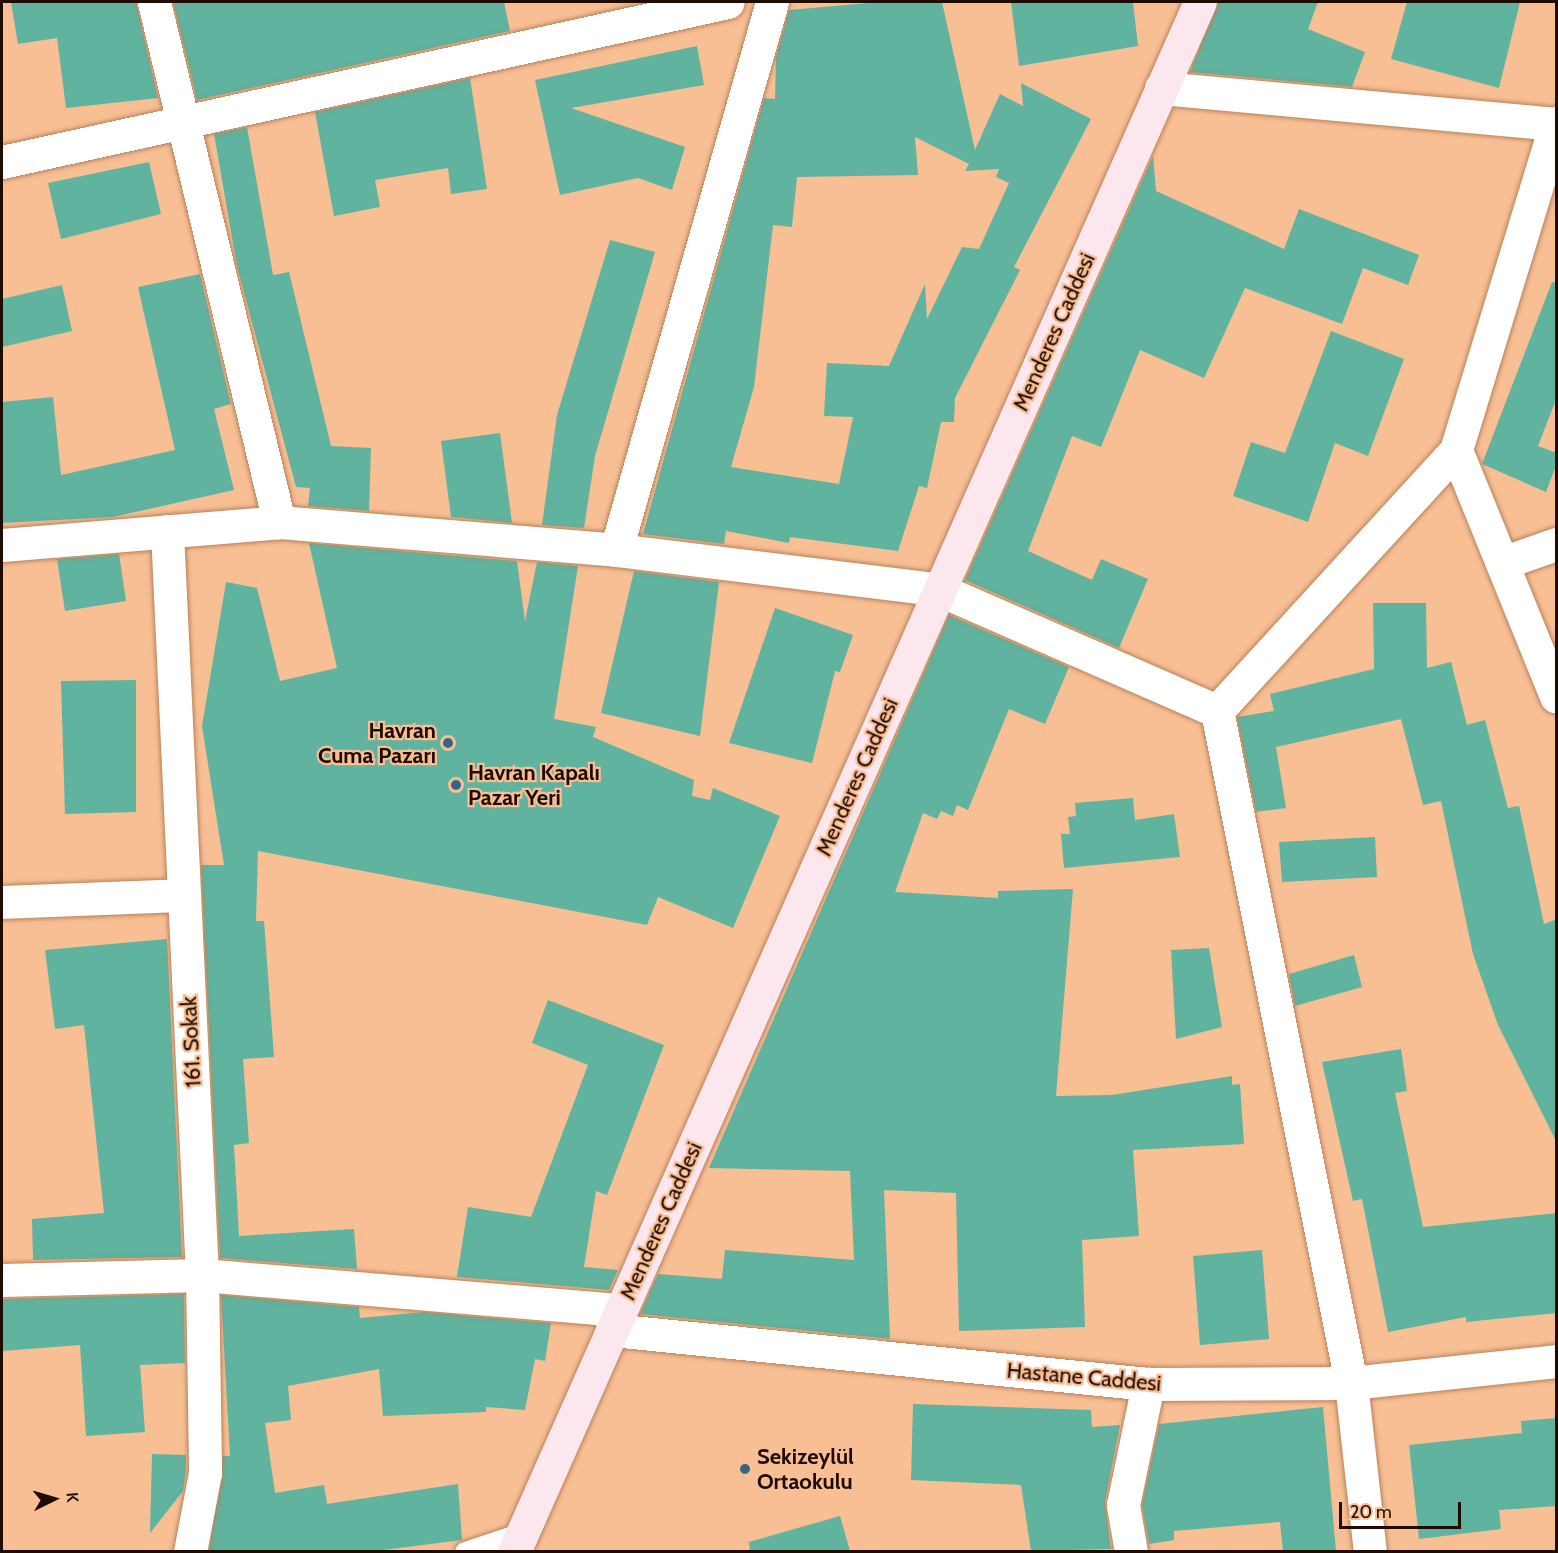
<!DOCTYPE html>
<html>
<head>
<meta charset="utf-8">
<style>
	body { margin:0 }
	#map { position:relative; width:1558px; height:1553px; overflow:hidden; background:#f8be94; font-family:Cabin,sans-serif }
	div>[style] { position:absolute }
	.building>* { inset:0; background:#5fb39f }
	.roads { filter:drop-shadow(0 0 2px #b9825a) drop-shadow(0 0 2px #b9825a) }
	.lane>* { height:20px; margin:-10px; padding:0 10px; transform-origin:10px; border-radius:10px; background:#fff }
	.street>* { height:33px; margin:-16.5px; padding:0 16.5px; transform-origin:16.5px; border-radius:16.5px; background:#fff }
	.secondary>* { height:33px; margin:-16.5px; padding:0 16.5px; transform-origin:16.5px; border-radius:16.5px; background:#fce7ee }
	.dots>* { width:16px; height:16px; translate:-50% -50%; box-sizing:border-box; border:3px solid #f8be94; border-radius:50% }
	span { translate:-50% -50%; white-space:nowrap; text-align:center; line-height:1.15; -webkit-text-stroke:4.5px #f8be94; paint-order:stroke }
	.street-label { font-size:22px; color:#1f0b00 }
	.poi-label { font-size:22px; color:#1f0b00; font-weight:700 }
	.right { translate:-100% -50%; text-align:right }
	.left { translate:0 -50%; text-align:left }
	.frame { position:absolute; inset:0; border:3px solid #1f0b00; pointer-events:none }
	.north { position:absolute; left:24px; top:1469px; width:60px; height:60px; -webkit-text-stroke:4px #f8be94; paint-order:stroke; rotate:85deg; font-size:16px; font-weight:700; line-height:24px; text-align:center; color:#1f0b00 }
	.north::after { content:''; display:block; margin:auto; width:21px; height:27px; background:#1f0b00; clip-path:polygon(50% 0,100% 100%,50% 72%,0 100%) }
	.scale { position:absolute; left:1339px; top:1502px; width:122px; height:27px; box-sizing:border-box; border:3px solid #1f0b00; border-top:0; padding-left:8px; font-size:18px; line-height:21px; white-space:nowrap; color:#1f0b00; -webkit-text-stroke:4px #f8be94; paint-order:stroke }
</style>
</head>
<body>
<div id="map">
	<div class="building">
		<i style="clip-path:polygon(11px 2px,136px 2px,158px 98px,66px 108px,57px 38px,18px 44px)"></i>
		<i style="clip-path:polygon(173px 2px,504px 2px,510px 31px,197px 100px)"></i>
		<i style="clip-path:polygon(evenodd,880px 2px,942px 2px,975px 150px,1000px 94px,1023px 106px,1021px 83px,1091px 119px,1014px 267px,1020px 270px,955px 398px,954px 422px,941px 422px,927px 488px,919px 486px,898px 551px,790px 537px,789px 543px,726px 531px,724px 544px,643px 534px,764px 98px,775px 99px,776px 57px,789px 10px,880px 2px,915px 137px,969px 164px,965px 171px,999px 169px,996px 177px,1009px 183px,979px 249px,962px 247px,927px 319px,925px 284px,889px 366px,827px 363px,824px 416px,853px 417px,839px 484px,731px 467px,754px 387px,773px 225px,792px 227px,797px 177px,918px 175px,915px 137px)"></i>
		<i style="clip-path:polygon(1011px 2px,1133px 2px,1138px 46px,1019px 66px)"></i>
		<i style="clip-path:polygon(1218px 2px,1318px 2px,1308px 29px,1365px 52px,1352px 87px,1190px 72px)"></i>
		<i style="clip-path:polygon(1407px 2px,1520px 2px,1499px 88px,1391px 59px)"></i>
		<i style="clip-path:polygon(697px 46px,704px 85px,571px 108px,685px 147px,672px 190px,638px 178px,560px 195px,535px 80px)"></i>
		<i style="clip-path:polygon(470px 78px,487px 189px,451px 194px,448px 168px,375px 180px,380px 207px,334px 216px,315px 112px)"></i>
		<i style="clip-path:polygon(247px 127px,273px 275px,289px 272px,331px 446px,371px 448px,369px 511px,308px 506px,310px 488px,296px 487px,237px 266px,214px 134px)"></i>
		<i style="clip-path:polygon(1153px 156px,1156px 191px,1284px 249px,1299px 209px,1419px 255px,1408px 285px,1363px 268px,1342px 324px,1245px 288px,1204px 378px,1140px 350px,1101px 447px,1072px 436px,1028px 551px,1092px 580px,1101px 559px,1148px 579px,1119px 648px,965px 580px)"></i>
		<i style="clip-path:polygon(149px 162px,161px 214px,61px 239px,48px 183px)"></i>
		<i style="clip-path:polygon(610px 240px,655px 252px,595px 456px,584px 528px,542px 525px,557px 415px)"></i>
		<i style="clip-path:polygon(200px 274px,231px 404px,214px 409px,234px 490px,113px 517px,2px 523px,2px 402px,53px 397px,61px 475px,175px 450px,138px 287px)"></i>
		<i style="clip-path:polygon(1552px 282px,1557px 283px,1557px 397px,1538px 446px,1557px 453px,1557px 463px,1546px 492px,1482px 464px)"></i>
		<i style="clip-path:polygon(62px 285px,72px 331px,2px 347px,2px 299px)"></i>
		<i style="clip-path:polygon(1331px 331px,1404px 359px,1368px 456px,1335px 443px,1308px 522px,1233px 496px,1251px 442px,1285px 453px)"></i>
		<i style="clip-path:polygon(500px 433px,512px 523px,451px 517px,441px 441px)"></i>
		<i style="clip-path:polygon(309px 543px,517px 561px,525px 621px,537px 562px,578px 566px,554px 719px,596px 727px,593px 737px,694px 780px,692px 796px,710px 800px,713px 788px,780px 816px,733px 928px,658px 897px,647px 925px,258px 851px,256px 921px,264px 921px,274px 1057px,243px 1059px,249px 1143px,234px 1145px,239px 1236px,354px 1229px,357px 1269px,220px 1258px,201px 865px,224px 865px,202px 726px,226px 582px,257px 588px,280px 681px,337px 668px)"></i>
		<i style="clip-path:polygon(119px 554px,126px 601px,65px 611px,57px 559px)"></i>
		<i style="clip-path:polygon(634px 571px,719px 582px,700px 736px,601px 713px)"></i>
		<i style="clip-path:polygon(1373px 603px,1426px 603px,1427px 668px,1451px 662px,1467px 725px,1485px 720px,1508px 808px,1519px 806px,1544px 924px,1557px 919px,1557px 1143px,1498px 1025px,1473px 954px,1441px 801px,1423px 805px,1401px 719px,1276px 747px,1286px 808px,1256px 812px,1237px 717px,1274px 711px,1270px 694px,1374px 669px)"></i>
		<i style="clip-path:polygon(775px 608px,853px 635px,840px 672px,835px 671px,812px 763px,729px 743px)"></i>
		<i style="clip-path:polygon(949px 615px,1069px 667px,1045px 724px,1009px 709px,968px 810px,957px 805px,953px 816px,941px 811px,937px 819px,923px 813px,895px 892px,998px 898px,998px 891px,1073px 889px,1056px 1096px,1112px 1095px,1232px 1076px,1232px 1085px,1240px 1084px,1244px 1144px,1133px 1150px,1139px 1236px,1082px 1240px,1085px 1327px,959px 1331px,956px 1193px,884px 1190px,890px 1339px,640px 1314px,658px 1274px,722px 1279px,725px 1250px,854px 1260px,850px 1171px,709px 1168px)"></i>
		<i style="clip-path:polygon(136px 680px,136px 812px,65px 814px,61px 681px)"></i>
		<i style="clip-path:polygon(1133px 798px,1135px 820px,1174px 814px,1180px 857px,1064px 868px,1061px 834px,1070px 834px,1068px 817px,1076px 816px,1075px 803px)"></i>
		<i style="clip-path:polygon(1375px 837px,1377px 877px,1282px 882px,1279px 842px)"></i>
		<i style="clip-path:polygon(167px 939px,182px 1257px,33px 1260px,32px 1219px,104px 1213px,84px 1025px,55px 1029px,45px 950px)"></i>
		<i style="clip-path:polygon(1209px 948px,1222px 1027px,1176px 1039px,1171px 950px)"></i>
		<i style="clip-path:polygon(1354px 955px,1362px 987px,1295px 1006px,1289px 974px)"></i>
		<i style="clip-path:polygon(548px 1000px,664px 1045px,607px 1195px,596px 1191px,584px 1267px,618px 1270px,609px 1290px,457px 1277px,468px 1207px,531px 1217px,588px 1065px,532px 1043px)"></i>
		<i style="clip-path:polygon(1401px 1049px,1407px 1091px,1395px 1093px,1423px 1227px,1557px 1213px,1557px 1313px,1466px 1322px,1466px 1317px,1388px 1332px,1362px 1199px,1353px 1201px,1322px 1062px)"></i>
		<i style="clip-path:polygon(1262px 1250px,1269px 1339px,1200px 1345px,1193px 1256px)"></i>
		<i style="clip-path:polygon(184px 1294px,185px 1363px,140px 1365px,145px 1432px,86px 1436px,80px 1345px,2px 1351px,2px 1299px)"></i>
		<i style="clip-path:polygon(221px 1295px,359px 1307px,360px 1318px,424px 1312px,551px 1323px,545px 1361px,535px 1359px,525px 1410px,486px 1407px,486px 1412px,383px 1416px,379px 1369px,288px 1386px,291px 1420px,265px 1423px,275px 1493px,324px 1485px,327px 1504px,458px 1484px,462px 1540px,376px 1551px,209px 1551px,223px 1456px,230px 1456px)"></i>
		<i style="clip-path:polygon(913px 1404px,1091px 1410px,1092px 1427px,1120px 1425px,1105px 1502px,1111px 1549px,1031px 1551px,1021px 1485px,911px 1480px)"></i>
		<i style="clip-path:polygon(1323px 1407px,1336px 1551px,1283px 1551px,1280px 1522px,1174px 1531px,1174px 1540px,1149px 1544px,1142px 1505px,1159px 1424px)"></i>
		<i style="clip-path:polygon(1557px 1418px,1557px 1506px,1499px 1510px,1501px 1529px,1419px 1539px,1409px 1445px,1522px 1433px,1521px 1421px)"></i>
		<i style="clip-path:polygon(152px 1454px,186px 1455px,186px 1471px,183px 1491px,150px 1533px)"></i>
		<i style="clip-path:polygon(840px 1516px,850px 1551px,750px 1551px,749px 1542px)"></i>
	</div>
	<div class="roads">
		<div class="lane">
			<i style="left:465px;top:1552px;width:60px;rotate:-18.4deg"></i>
		</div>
		<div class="street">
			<i style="left:154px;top:2px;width:535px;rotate:76.48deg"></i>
			<i style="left:1161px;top:88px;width:397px;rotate:5.2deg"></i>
			<i style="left:2px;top:162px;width:743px;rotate:-12.43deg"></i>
			<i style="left:1456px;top:450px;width:266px;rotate:67.9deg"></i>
			<i style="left:167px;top:531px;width:745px;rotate:87.31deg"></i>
			<i style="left:202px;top:1275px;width:198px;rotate:89.1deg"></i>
			<i style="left:205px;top:1473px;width:80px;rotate:100.8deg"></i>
			<i style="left:2px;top:545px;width:278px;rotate:-4.7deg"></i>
			<i style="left:279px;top:522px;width:338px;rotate:4.7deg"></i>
			<i style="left:616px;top:550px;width:326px;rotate:7deg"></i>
			<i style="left:940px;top:590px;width:302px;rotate:23.6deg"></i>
			<i style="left:1217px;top:711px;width:685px;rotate:78.72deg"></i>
			<i style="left:1351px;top:1383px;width:170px;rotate:83.6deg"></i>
			<i style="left:616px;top:550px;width:570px;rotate:-74.11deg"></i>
			<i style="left:1502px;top:563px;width:57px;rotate:-19.4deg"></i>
			<i style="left:1217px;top:711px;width:354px;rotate:-47.5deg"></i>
			<i style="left:1456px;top:450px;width:342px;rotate:-73deg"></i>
			<i style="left:2px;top:902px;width:182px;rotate:-2.2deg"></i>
			<i style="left:2px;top:1280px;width:200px;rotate:-1.4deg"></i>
			<i style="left:202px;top:1275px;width:420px;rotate:4.8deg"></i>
			<i style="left:612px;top:1330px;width:539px;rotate:5.75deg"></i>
			<i style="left:1148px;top:1384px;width:203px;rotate:-0.3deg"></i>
			<i style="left:1351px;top:1383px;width:206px;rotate:-6.1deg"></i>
			<i style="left:1131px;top:1552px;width:48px;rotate:-99.7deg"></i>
			<i style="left:1123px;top:1505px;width:124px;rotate:-78.3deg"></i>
		</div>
		<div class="secondary">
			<i style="left:514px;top:1552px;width:1695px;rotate:-66.13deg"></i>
		</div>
	</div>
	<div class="dots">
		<i style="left:448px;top:743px;background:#356785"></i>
		<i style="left:456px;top:785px;background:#356785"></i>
		<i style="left:745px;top:1469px;background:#356785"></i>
	</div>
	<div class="street-label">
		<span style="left:1054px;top:332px;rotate:-66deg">Menderes Caddesi</span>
		<span style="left:857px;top:777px;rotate:-66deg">Menderes Caddesi</span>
		<span style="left:191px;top:1042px;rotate:-93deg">161. Sokak</span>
		<span style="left:661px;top:1221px;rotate:-66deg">Menderes Caddesi</span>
		<span style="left:1084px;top:1377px;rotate:5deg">Hastane Caddesi</span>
	</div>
	<div class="poi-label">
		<span class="right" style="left:436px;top:743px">Havran<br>Cuma Pazarı</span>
		<span class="left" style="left:468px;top:785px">Havran Kapalı<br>Pazar Yeri</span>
		<span class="left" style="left:757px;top:1469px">Sekizeylül<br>Ortaokulu</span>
	</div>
	<div class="frame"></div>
	<div class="north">K</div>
	<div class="scale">20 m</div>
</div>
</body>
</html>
